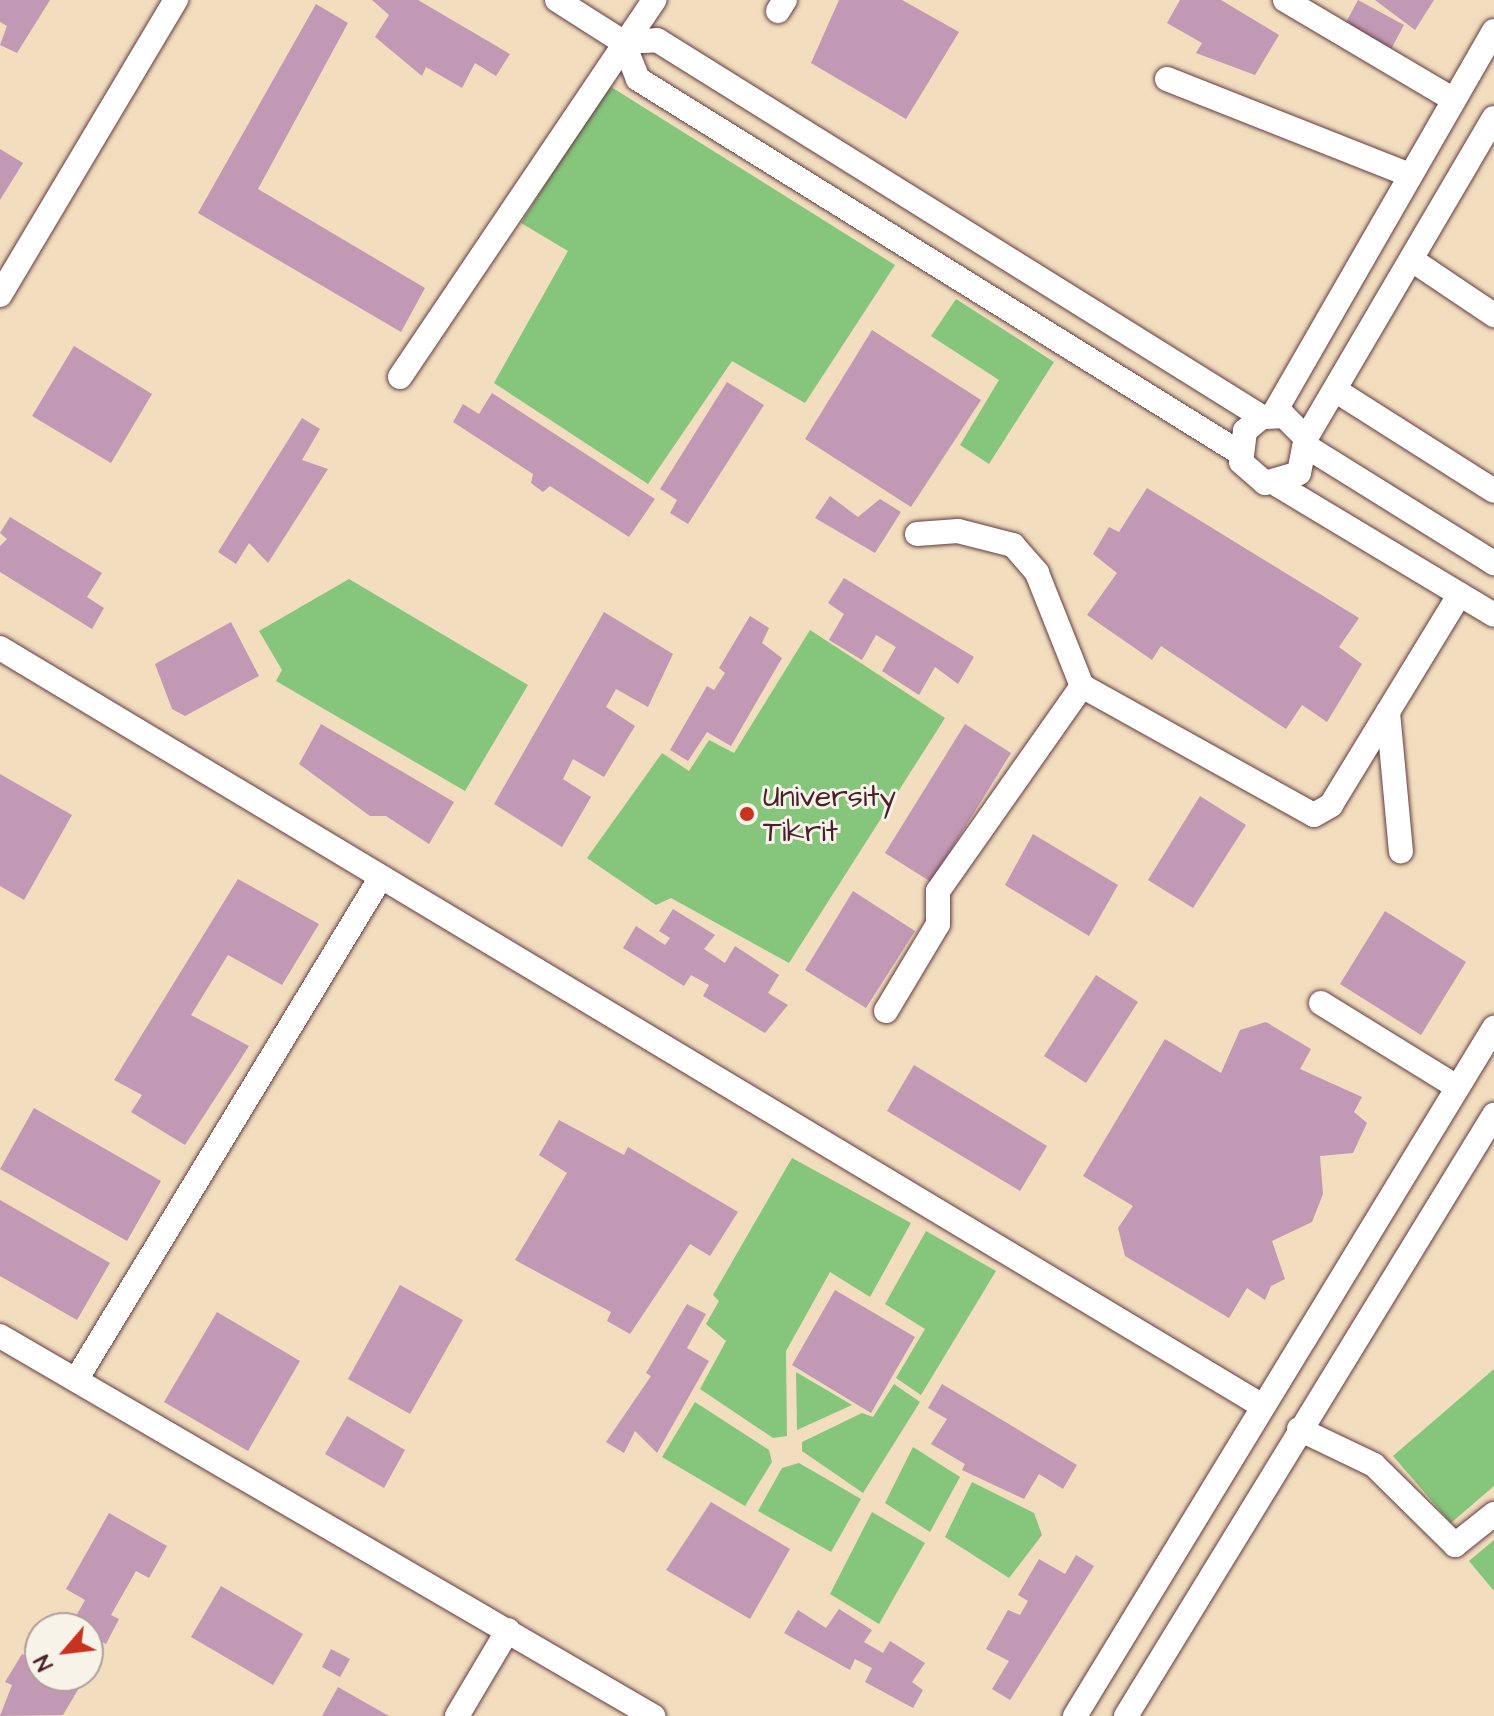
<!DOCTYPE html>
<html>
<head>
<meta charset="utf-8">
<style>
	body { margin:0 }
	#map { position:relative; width:1494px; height:1716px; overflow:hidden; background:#f2ddbe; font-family:"Architects Daughter",sans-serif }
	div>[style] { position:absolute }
	.green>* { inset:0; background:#86c57c }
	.building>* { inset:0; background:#c199b5 }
	.roads { filter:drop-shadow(0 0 2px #633c41) drop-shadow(0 0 2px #633c41) }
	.minor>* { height:24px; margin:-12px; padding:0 12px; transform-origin:12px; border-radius:12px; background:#fff }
	.dots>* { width:22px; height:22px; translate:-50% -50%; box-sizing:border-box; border:4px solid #f7f3e8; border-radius:50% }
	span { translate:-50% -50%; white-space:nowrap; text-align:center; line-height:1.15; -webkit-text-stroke:6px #f7f3e8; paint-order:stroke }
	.poi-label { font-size:30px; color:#4a1f2b }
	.left { translate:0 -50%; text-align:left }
	.north { position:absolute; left:24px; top:1612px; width:80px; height:80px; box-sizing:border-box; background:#f7f3e8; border:2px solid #b29e9c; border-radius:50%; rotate:242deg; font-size:22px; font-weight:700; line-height:32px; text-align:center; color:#4a1f2b }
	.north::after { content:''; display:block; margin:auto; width:28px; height:36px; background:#c8321e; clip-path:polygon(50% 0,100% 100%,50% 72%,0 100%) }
</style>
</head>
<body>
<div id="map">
	<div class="green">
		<i style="clip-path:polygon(608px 85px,895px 265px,805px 403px,732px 361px,648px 484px,494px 383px,568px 251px,521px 223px)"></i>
		<i style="clip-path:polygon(956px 299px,1054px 362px,989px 464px,960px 445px,999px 380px,931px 336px)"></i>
		<i style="clip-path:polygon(349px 579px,528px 685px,465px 791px,276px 681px,282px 670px,259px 631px)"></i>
		<i style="clip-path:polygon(810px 630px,945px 718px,789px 963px,671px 898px,656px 905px,587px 858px,662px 753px,689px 771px,709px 740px,734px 753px)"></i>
		<i style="clip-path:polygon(792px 1158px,911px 1223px,870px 1297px,830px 1272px,786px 1351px,787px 1436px,773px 1438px,700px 1389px,726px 1341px,706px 1324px,719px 1301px,713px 1295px)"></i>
		<i style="clip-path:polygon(926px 1231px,996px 1271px,921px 1395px,896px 1378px,925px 1329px,885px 1304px)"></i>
		<i style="clip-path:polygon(1494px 1369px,1494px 1486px,1451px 1523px,1393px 1456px)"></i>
		<i style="clip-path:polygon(796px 1372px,852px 1405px,797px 1430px)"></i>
		<i style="clip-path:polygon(894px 1384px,920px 1402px,863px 1493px,802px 1451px,802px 1442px,862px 1413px,873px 1417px)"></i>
		<i style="clip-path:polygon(695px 1402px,769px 1450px,772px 1462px,745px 1506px,662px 1457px)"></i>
		<i style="clip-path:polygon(913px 1447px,960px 1477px,930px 1532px,885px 1503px)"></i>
		<i style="clip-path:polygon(799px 1463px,861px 1499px,831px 1552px,758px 1511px,782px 1468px)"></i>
		<i style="clip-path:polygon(972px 1482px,1034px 1513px,1042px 1535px,1009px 1578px,945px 1537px)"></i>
		<i style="clip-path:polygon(872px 1512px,925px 1543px,879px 1624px,830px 1594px)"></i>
		<i style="clip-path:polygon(1494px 1540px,1494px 1591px,1469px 1561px)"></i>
	</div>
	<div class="building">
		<i style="clip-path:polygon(0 0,50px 0,17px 53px,0 45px,7px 26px,0 22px)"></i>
		<i style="clip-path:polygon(372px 0,418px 0,510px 54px,496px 76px,475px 63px,462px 88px,426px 67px,422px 76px,375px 37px,389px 15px)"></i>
		<i style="clip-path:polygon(839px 0,902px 0,959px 32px,906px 119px,811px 63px)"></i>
		<i style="clip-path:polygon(1180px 0,1221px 0,1279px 35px,1255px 75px,1196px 53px,1202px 43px,1167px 23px)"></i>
		<i style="clip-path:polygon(1358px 0,1404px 25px,1389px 53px,1343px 28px)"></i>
		<i style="clip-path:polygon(1375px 0,1434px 0,1415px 30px)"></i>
		<i style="clip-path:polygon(316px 4px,348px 23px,258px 189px,425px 288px,401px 332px,198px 213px)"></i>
		<i style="clip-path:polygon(0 149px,23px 163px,0 200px)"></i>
		<i style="clip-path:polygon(872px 330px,981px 400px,911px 507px,805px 439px)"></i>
		<i style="clip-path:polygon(74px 346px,152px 394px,111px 463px,32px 416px)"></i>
		<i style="clip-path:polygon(727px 382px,764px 405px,688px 524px,670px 513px,677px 500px,660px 489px)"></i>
		<i style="clip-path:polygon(492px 393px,655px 499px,629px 537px,550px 486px,543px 492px,531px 483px,533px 474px,453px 422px,463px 404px,479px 414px)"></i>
		<i style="clip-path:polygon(302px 418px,320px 429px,302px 460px,328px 469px,268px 563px,249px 543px,236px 564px,218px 552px)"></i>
		<i style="clip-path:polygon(1147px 488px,1359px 618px,1339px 647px,1362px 664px,1327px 722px,1302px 705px,1286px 729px,1161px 646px,1152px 660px,1087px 615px,1117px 573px,1093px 554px,1109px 527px,1119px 532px)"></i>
		<i style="clip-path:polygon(830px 496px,858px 517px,880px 499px,901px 512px,875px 553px,815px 518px)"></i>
		<i style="clip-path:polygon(10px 517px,102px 573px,87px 597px,104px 608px,92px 629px,0 572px,0 546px,7px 539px,0 533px)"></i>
		<i style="clip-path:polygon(844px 578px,974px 657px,958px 684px,935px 667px,919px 695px,882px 671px,896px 647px,876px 635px,862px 660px,829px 640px,844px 614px,828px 603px)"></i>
		<i style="clip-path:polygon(604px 612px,673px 654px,648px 707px,616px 689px,606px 707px,635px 726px,604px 777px,573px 759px,563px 779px,591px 797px,562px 847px,494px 804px)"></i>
		<i style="clip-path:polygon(750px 616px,769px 628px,762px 643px,782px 658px,731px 746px,707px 732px,688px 761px,670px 750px,707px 686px,714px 690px,725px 673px,719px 668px)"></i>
		<i style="clip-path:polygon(231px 622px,259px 676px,185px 716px,172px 709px,155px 664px)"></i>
		<i style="clip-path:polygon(321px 724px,454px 802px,429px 844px,386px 816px,370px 816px,299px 764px)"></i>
		<i style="clip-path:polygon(965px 724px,1011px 753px,931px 882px,885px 853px)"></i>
		<i style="clip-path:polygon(0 774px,72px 815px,24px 900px,0 886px)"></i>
		<i style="clip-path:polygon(1200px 796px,1246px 825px,1193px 908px,1148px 880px)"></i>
		<i style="clip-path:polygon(1033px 834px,1118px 885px,1089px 936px,1005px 885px)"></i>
		<i style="clip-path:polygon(238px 879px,319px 924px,282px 985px,228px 955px,191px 1015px,249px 1046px,185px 1145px,131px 1112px,142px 1095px,114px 1080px)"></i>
		<i style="clip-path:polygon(853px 891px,915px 931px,866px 1008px,805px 970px)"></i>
		<i style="clip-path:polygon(673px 909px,715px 935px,704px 949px,725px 963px,735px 946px,779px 975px,768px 993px,788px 1005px,765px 1033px,703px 996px,709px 985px,691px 975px,684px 986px,623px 948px,636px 926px,665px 945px,670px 938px,659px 931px)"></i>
		<i style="clip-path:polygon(1385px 911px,1466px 962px,1421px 1035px,1340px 984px)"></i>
		<i style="clip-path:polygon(1096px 975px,1138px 1002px,1086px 1083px,1044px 1056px)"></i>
		<i style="clip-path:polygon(1266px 1022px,1311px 1049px,1300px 1069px,1362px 1097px,1354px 1112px,1367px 1123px,1353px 1153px,1320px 1156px,1323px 1194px,1312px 1222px,1272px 1241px,1285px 1279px,1271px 1286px,1265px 1300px,1247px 1288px,1229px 1318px,1125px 1256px,1118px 1228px,1133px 1206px,1083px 1176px,1165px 1039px,1221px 1073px,1240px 1030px)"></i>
		<i style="clip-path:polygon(914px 1065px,1047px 1146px,1020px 1191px,887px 1111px)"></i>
		<i style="clip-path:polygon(34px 1108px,161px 1181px,127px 1241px,0 1169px)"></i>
		<i style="clip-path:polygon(559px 1120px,624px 1155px,628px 1147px,738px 1212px,710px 1256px,690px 1244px,630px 1334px,607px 1321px,611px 1312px,515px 1260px,567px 1173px,539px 1155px)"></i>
		<i style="clip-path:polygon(0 1200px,110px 1263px,77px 1320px,0 1276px)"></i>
		<i style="clip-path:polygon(400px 1285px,463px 1320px,410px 1414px,348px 1379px)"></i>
		<i style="clip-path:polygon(835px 1290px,915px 1337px,871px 1413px,792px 1365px)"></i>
		<i style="clip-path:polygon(687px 1304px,706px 1314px,687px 1348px,709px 1361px,657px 1453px,635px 1431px,624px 1453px,606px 1442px,651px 1376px,646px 1373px)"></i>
		<i style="clip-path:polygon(217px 1312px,300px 1361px,248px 1451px,164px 1402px)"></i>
		<i style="clip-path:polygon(942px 1384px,1077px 1465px,1063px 1489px,1039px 1474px,1024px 1499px,962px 1470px,965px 1464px,931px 1444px,947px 1419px,928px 1408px)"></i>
		<i style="clip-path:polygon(347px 1416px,405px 1450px,384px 1488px,325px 1454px)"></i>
		<i style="clip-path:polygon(711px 1502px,790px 1549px,750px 1619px,666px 1570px)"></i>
		<i style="clip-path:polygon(109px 1513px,167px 1546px,149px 1578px,136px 1571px,111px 1615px,119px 1619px,106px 1644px,71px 1625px,85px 1600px,66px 1589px)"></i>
		<i style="clip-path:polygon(1076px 1555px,1094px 1566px,1010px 1700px,992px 1689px,1009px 1661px,986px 1649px,1008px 1610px,1020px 1615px,1028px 1601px,1018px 1595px,1039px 1559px,1065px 1574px)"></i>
		<i style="clip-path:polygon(221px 1586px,303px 1634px,273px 1685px,191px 1637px)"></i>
		<i style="clip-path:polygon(839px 1609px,872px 1630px,864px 1642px,883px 1653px,890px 1641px,925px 1663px,912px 1682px,923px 1690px,913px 1708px,865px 1682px,872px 1668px,855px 1659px,850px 1670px,784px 1633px,798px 1610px,826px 1628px)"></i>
		<i style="clip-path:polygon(331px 1649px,350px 1659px,340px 1677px,322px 1667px)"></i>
		<i style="clip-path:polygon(22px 1654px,40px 1665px,40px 1676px,79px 1688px,63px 1715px,0 1716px,12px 1685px,5px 1682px)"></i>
		<i style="clip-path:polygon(338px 1687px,389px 1716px,322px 1716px)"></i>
	</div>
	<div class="roads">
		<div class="minor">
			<i style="left:557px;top:0;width:78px;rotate:32.5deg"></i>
			<i style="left:1285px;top:0;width:196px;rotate:30.6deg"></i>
			<i style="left:778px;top:11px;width:13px;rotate:-58deg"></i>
			<i style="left:1167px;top:79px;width:260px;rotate:21.6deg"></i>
			<i style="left:1412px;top:260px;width:99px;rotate:33.9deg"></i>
			<i style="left:0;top:295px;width:344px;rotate:-59.2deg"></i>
			<i style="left:400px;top:377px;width:455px;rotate:-56deg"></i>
			<i style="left:1335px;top:390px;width:188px;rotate:32.4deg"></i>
			<i style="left:1273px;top:415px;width:443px;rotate:-60.1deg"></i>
			<i style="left:1306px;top:438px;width:31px;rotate:-135deg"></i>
			<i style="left:1284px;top:416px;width:22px;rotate:177deg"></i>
			<i style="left:1262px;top:417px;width:22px;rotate:141deg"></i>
			<i style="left:1245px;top:431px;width:31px;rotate:97deg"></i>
			<i style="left:1241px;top:462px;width:32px;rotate:41deg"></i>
			<i style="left:1265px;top:483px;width:35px;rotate:-16deg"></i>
			<i style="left:1299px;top:473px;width:36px;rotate:-79deg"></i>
			<i style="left:1306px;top:438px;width:371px;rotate:-59.6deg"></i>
			<i style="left:1309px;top:448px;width:218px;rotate:31.9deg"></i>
			<i style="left:1240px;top:453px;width:709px;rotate:-148.15deg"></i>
			<i style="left:638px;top:79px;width:40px;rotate:-112deg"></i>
			<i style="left:623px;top:42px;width:34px;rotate:-3deg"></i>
			<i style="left:657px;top:40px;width:713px;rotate:31.93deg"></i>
			<i style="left:1276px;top:484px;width:254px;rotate:31deg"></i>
			<i style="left:917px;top:534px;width:41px;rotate:-4.2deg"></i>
			<i style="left:958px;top:531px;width:57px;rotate:14.3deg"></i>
			<i style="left:1013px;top:545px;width:37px;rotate:49deg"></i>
			<i style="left:1037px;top:573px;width:122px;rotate:68.3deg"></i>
			<i style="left:1082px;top:686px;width:265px;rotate:29.1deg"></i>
			<i style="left:1314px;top:815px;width:20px;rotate:-30deg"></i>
			<i style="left:1331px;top:805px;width:247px;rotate:-58.6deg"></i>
			<i style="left:0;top:648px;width:1469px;rotate:30.98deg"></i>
			<i style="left:1388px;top:712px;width:140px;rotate:84.7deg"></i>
			<i style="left:1321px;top:1003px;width:160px;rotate:31.7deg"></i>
			<i style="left:886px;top:1011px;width:101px;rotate:-59.1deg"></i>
			<i style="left:938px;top:924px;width:33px;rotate:-90deg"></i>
			<i style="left:938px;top:891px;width:251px;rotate:-54.9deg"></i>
			<i style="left:0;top:1336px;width:756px;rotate:30.2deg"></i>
			<i style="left:76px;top:1380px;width:588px;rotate:-58.77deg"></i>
			<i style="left:1299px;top:1429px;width:83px;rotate:25.6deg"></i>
			<i style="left:1374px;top:1465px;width:114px;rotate:44.6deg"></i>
			<i style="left:1455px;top:1545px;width:50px;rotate:-38.5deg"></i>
			<i style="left:457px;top:1716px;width:100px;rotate:-59.3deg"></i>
			<i style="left:1075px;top:1716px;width:806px;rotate:-58.66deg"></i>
			<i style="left:1126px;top:1716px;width:705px;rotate:-58.52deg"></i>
		</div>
	</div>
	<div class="dots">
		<i style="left:747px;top:814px;background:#c8321e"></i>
	</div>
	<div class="poi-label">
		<span class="left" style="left:763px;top:814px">University<br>Tikrit</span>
	</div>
	<div class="north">N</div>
</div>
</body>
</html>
